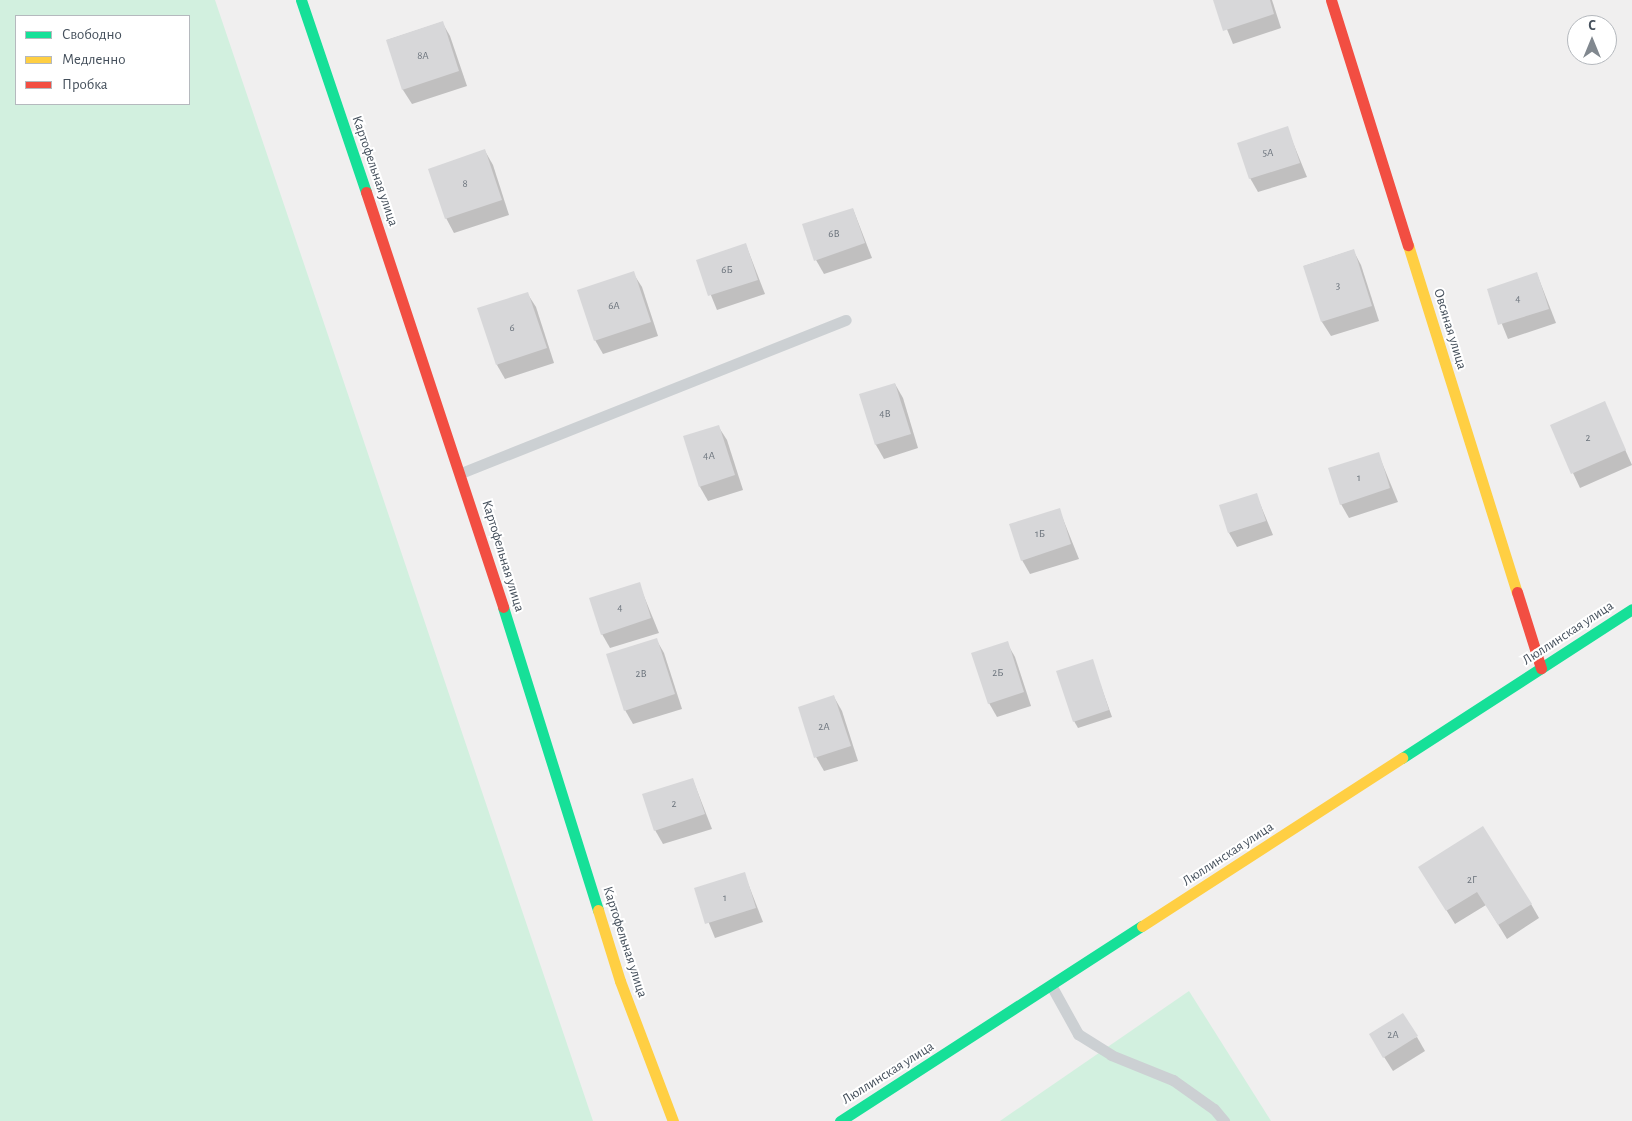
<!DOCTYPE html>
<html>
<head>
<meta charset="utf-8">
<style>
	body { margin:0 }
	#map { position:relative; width:1632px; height:1121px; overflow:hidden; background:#f0efef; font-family:"Alegreya Sans",sans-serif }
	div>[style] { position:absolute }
	.green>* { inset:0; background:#d2f0df }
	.shadow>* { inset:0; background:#0003 }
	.building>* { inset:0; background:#d7d7d9 }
	.lane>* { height:11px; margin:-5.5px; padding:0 5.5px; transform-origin:5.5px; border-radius:5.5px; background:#ccd0d3 }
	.fast>* { height:11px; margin:-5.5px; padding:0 5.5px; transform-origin:5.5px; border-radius:5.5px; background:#16e098 }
	.slow>* { height:11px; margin:-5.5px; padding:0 5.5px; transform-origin:5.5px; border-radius:5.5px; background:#ffcf43 }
	.jam>* { height:11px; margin:-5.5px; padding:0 5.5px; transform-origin:5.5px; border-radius:5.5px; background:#f24e42 }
	span { translate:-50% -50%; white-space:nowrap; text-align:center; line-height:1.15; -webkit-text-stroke:4px #fff; paint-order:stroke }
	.number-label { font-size:11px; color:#6b737c }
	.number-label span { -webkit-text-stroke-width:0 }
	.street-label { font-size:14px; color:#45505c }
	.legend { position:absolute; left:15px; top:15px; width:175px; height:90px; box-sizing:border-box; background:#fff; border:1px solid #b5b9be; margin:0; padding:6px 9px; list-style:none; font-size:15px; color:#45505c }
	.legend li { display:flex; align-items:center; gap:10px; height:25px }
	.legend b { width:25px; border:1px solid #b5b9be }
	.north { position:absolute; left:1567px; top:15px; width:50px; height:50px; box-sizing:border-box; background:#fff; border:1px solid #b5b9be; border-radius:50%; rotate:0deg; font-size:14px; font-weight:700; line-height:20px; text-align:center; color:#45505c }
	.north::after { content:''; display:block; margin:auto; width:18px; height:22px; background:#81888f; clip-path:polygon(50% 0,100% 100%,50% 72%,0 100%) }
</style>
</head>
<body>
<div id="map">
	<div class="green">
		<i style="clip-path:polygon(evenodd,0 0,215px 0,593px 1121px,0 1121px,0 0,16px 16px,189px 16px,189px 104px,16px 104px,16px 16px)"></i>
		<i style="clip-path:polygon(1189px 991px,1271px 1121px,1000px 1121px)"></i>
	</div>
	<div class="shadow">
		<i style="clip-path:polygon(1215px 0,1272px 0,1281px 28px,1233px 44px)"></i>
		<i style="clip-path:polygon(442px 22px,450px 36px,467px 86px,412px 104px,403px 90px,387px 40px)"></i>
		<i style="clip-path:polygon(1287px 128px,1307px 177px,1258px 192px,1250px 178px)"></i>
		<i style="clip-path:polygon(485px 151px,493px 165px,509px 215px,454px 233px,446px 218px)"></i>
		<i style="clip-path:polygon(853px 209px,872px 258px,824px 274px,816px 260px)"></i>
		<i style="clip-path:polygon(746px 245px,765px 294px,717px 310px,697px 261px)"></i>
		<i style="clip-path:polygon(1353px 250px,1361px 265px,1379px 321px,1331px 336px,1322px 322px,1304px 266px)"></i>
		<i style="clip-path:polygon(633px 273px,642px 287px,658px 336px,603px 354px,595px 340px)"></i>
		<i style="clip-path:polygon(1537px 274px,1556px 323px,1508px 339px,1488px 290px)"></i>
		<i style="clip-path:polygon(527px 293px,536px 307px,554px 363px,505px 379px,497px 365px)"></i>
		<i style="clip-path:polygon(895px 384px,903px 398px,918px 448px,884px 459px,876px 445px,860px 395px)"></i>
		<i style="clip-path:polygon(1604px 403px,1632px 465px,1580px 488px,1551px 426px)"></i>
		<i style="clip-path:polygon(718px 426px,727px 440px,743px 490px,708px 501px,700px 487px)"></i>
		<i style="clip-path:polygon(1378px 453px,1398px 502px,1349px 518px,1341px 504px)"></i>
		<i style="clip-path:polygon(1256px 494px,1273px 535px,1237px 547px,1229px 533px)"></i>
		<i style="clip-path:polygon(1059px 509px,1079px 559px,1030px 574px,1022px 560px)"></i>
		<i style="clip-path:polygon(639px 584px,659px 633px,610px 648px,602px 634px)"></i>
		<i style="clip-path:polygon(656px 639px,664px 653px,682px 709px,633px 724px,625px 710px)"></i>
		<i style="clip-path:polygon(1007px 643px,1015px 657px,1031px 706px,997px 717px,989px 703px)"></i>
		<i style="clip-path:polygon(1092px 661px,1112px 717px,1078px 728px,1074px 721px)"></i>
		<i style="clip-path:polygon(834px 697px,842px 711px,858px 761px,824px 771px,816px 757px)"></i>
		<i style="clip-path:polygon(693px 780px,712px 829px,663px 844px,655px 830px)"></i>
		<i style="clip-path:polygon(1420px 868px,1531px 904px,1539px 918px,1507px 939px,1486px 905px,1455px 924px)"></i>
		<i style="clip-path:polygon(744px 873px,763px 922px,715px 938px,695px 889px)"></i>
		<i style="clip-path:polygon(1417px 1037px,1425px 1051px,1393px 1071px,1379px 1049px)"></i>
	</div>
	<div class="building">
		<i style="clip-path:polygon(1213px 0,1270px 0,1274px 14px,1223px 31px)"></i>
		<i style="clip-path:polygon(443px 21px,459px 71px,402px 90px,386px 40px)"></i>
		<i style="clip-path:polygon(1288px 126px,1300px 163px,1249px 179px,1237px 143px)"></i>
		<i style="clip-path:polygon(485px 149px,502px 200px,445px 219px,428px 169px)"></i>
		<i style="clip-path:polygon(853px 208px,865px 243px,814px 261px,802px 224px)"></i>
		<i style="clip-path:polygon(746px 243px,758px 280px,708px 296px,696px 260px)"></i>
		<i style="clip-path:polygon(1354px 249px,1372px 306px,1321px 322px,1303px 266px)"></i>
		<i style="clip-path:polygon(634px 271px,651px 322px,594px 341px,577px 290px)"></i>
		<i style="clip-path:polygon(1537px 272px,1549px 309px,1498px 325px,1487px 289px)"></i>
		<i style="clip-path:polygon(528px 292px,547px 348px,496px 365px,477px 308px)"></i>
		<i style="clip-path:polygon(895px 383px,911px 434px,875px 445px,859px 394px)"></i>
		<i style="clip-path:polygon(1605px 401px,1626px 450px,1571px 474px,1550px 425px)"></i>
		<i style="clip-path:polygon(719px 425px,735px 475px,699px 487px,683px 436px)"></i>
		<i style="clip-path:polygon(1379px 452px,1390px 488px,1340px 505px,1328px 468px)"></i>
		<i style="clip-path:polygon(1257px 493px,1266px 521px,1228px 533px,1219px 505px)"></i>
		<i style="clip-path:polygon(1060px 508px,1071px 544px,1021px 561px,1009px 524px)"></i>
		<i style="clip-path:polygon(640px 582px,651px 618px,601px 635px,589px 598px)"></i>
		<i style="clip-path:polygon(657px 638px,675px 694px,624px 711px,606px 654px)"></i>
		<i style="clip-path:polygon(1008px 641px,1024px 692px,988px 704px,971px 653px)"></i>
		<i style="clip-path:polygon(1093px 659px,1109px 710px,1073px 722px,1056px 671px)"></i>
		<i style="clip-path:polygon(834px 695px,851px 746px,814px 758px,798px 707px)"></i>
		<i style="clip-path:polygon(693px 778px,705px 814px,654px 831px,642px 794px)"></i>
		<i style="clip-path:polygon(1483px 826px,1532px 904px,1498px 925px,1477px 892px,1446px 911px,1418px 867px)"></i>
		<i style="clip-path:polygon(745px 872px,756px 908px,705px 924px,694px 888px)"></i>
		<i style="clip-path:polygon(1403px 1013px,1418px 1036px,1383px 1058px,1369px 1034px)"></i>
	</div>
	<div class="lane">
		<i style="left:461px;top:473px;width:414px;rotate:-21.7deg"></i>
		<i style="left:1052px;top:987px;width:54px;rotate:61deg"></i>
		<i style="left:1078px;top:1034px;width:39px;rotate:32deg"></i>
		<i style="left:1111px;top:1055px;width:67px;rotate:22deg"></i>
		<i style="left:1173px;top:1080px;width:50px;rotate:35.3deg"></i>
		<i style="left:1214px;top:1109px;width:16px;rotate:50deg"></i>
	</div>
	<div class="fast">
		<i style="left:301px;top:0;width:203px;rotate:71.3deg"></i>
		<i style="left:503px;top:607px;width:318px;rotate:72.6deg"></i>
		<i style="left:1402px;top:758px;width:274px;rotate:-32.9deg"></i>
		<i style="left:840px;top:1121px;width:359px;rotate:-32.9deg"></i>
	</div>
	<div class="slow">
		<i style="left:1408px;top:245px;width:364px;rotate:72.6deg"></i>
		<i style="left:598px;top:910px;width:74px;rotate:72.8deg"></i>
		<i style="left:620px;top:981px;width:150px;rotate:69.3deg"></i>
		<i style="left:1142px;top:926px;width:310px;rotate:-32.9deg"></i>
	</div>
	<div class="jam">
		<i style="left:1331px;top:0;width:257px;rotate:72.6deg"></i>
		<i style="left:366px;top:192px;width:437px;rotate:71.7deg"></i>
		<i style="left:1517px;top:592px;width:80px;rotate:72.5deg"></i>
	</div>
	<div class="number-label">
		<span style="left:423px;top:56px">8А</span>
		<span style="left:1268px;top:153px">5А</span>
		<span style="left:465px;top:184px">8</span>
		<span style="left:834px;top:234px">6В</span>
		<span style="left:727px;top:270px">6Б</span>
		<span style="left:1338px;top:286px">3</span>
		<span style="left:1518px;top:299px">4</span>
		<span style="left:614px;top:306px">6А</span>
		<span style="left:512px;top:328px">6</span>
		<span style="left:885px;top:414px">4В</span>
		<span style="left:1588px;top:438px">2</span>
		<span style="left:709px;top:456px">4А</span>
		<span style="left:1359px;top:478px">1</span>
		<span style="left:1040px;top:534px">1Б</span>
		<span style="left:620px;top:608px">4</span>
		<span style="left:998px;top:673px">2Б</span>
		<span style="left:641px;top:674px">2В</span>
		<span style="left:824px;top:727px">2А</span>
		<span style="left:674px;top:804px">2</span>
		<span style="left:1472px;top:880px">2Г</span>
		<span style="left:725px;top:898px">1</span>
		<span style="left:1393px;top:1035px">2А</span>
	</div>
	<div class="street-label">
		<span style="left:375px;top:171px;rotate:71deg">Картофельная улица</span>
		<span style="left:1450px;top:329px;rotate:73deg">Овсяная улица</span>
		<span style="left:503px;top:556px;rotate:73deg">Картофельная улица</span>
		<span style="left:1568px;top:633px;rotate:-33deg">Люллинская улица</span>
		<span style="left:1228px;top:854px;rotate:-33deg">Люллинская улица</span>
		<span style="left:625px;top:942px;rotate:72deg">Картофельная улица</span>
		<span style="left:888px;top:1073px;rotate:-32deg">Люллинская улица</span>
	</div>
	<ul class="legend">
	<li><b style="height:6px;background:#16e098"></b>Свободно</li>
	<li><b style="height:6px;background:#ffcf43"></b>Медленно</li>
	<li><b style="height:6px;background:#f24e42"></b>Пробка</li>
	</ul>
	<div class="north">С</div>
</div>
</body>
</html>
